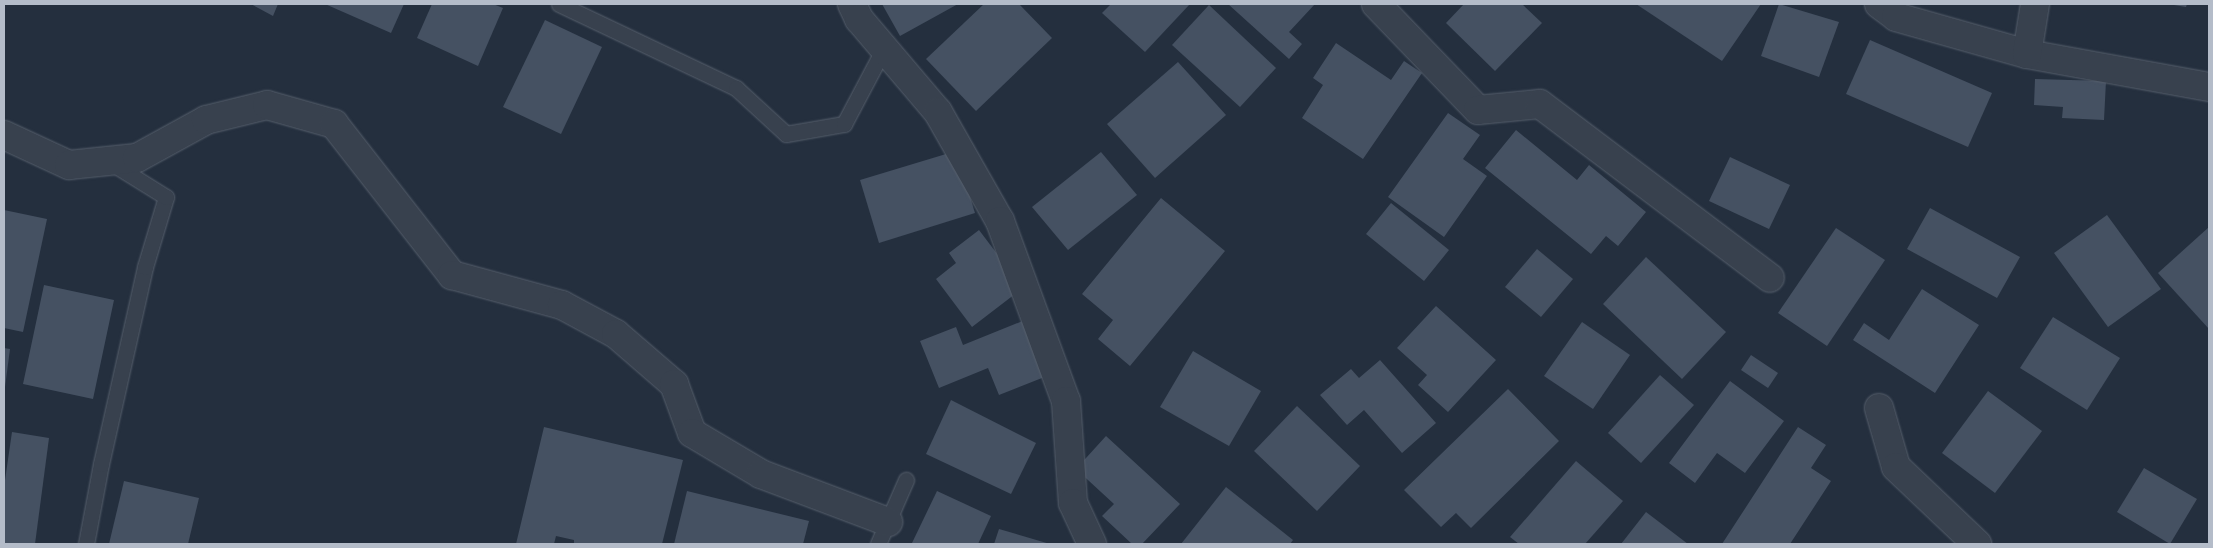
<!DOCTYPE html>
<html>
<head>
<meta charset="utf-8">
<style>
	body { margin:0 }
	#map { position:relative; width:2213px; height:548px; overflow:hidden; background:#242f3e; font-family:"Noto Sans",sans-serif }
	div>[style] { position:absolute }
	.building>* { inset:0; background:#455162 }
	.roads { filter:drop-shadow(0 0 1px #565f6c) drop-shadow(0 0 1px #565f6c) }
	.lane>* { height:15px; margin:-7.5px; padding:0 7.5px; transform-origin:7.5px; border-radius:7.5px; background:#38414e }
	.street>* { height:28px; margin:-14px; padding:0 14px; transform-origin:14px; border-radius:14px; background:#38414e }
	span { translate:-50% -50%; white-space:nowrap; text-align:center; line-height:1.15; -webkit-text-stroke:4px #1d2633; paint-order:stroke }
	.frame { position:absolute; inset:0; border:5px solid #b4bcc9; pointer-events:none }
</style>
</head>
<body>
<div id="map">
	<div class="building">
		<i style="clip-path:polygon(251px 4px,278px 4px,273px 16px)"></i>
		<i style="clip-path:polygon(325px 4px,404px 4px,391px 33px)"></i>
		<i style="clip-path:polygon(432px 4px,493px 4px,503px 8px,478px 66px,417px 38px)"></i>
		<i style="clip-path:polygon(882px 4px,958px 4px,900px 36px)"></i>
		<i style="clip-path:polygon(984px 4px,1019px 4px,1052px 38px,976px 111px,926px 59px)"></i>
		<i style="clip-path:polygon(1111px 4px,1190px 4px,1145px 52px,1102px 13px)"></i>
		<i style="clip-path:polygon(1228px 4px,1315px 4px,1289px 32px,1302px 44px,1289px 59px)"></i>
		<i style="clip-path:polygon(1464px 4px,1522px 4px,1542px 23px,1495px 71px,1446px 23px)"></i>
		<i style="clip-path:polygon(1636px 4px,1761px 4px,1722px 61px)"></i>
		<i style="clip-path:polygon(1779px 4px,1839px 22px,1819px 77px,1761px 56px)"></i>
		<i style="clip-path:polygon(2168px 4px,2187px 4px,2186px 7px)"></i>
		<i style="clip-path:polygon(1209px 5px,1276px 68px,1240px 107px,1172px 45px)"></i>
		<i style="clip-path:polygon(545px 20px,602px 47px,561px 134px,503px 107px)"></i>
		<i style="clip-path:polygon(1870px 40px,1992px 93px,1968px 147px,1846px 94px)"></i>
		<i style="clip-path:polygon(1336px 43px,1391px 80px,1404px 61px,1422px 73px,1363px 159px,1302px 118px,1323px 85px,1313px 78px)"></i>
		<i style="clip-path:polygon(1178px 62px,1226px 115px,1155px 178px,1107px 124px)"></i>
		<i style="clip-path:polygon(2035px 79px,2106px 81px,2104px 120px,2062px 118px,2063px 107px,2034px 105px)"></i>
		<i style="clip-path:polygon(1448px 113px,1480px 135px,1463px 159px,1487px 176px,1444px 237px,1388px 197px)"></i>
		<i style="clip-path:polygon(1516px 130px,1577px 180px,1589px 165px,1646px 212px,1618px 246px,1606px 236px,1591px 254px,1485px 168px)"></i>
		<i style="clip-path:polygon(956px 151px,975px 213px,879px 243px,860px 180px)"></i>
		<i style="clip-path:polygon(1101px 152px,1137px 195px,1068px 250px,1032px 207px)"></i>
		<i style="clip-path:polygon(1730px 157px,1790px 185px,1769px 229px,1709px 201px)"></i>
		<i style="clip-path:polygon(1161px 198px,1225px 251px,1130px 366px,1098px 339px,1113px 320px,1082px 294px)"></i>
		<i style="clip-path:polygon(1391px 203px,1449px 250px,1424px 281px,1366px 234px)"></i>
		<i style="clip-path:polygon(1930px 208px,2020px 257px,1997px 298px,1907px 249px)"></i>
		<i style="clip-path:polygon(4px 210px,47px 219px,23px 332px,4px 328px)"></i>
		<i style="clip-path:polygon(2107px 215px,2161px 289px,2108px 327px,2054px 253px)"></i>
		<i style="clip-path:polygon(2209px 227px,2209px 329px,2158px 273px)"></i>
		<i style="clip-path:polygon(1836px 228px,1885px 260px,1827px 346px,1778px 313px)"></i>
		<i style="clip-path:polygon(979px 230px,1023px 288px,972px 327px,936px 279px,956px 263px,949px 253px)"></i>
		<i style="clip-path:polygon(1537px 249px,1573px 279px,1541px 317px,1505px 287px)"></i>
		<i style="clip-path:polygon(1646px 257px,1726px 332px,1682px 379px,1603px 304px)"></i>
		<i style="clip-path:polygon(44px 285px,114px 300px,93px 399px,23px 384px)"></i>
		<i style="clip-path:polygon(1922px 289px,1979px 325px,1935px 393px,1853px 340px,1864px 323px,1889px 340px)"></i>
		<i style="clip-path:polygon(1436px 306px,1496px 360px,1448px 412px,1418px 385px,1427px 375px,1397px 348px)"></i>
		<i style="clip-path:polygon(2053px 317px,2120px 358px,2087px 410px,2020px 368px)"></i>
		<i style="clip-path:polygon(1025px 320px,1047px 376px,999px 395px,988px 368px,939px 388px,920px 341px,956px 327px,963px 345px)"></i>
		<i style="clip-path:polygon(1582px 322px,1630px 355px,1593px 409px,1544px 376px)"></i>
		<i style="clip-path:polygon(4px 348px,10px 349px,5px 387px,4px 387px)"></i>
		<i style="clip-path:polygon(1193px 351px,1261px 391px,1229px 446px,1160px 407px)"></i>
		<i style="clip-path:polygon(1751px 355px,1778px 373px,1768px 388px,1741px 370px)"></i>
		<i style="clip-path:polygon(1380px 360px,1436px 423px,1402px 453px,1364px 410px,1347px 425px,1320px 395px,1351px 369px,1359px 378px)"></i>
		<i style="clip-path:polygon(1660px 375px,1694px 405px,1641px 463px,1608px 433px)"></i>
		<i style="clip-path:polygon(1730px 381px,1784px 421px,1745px 473px,1717px 453px,1695px 483px,1669px 463px)"></i>
		<i style="clip-path:polygon(1508px 389px,1559px 441px,1471px 528px,1456px 513px,1441px 527px,1404px 490px)"></i>
		<i style="clip-path:polygon(1988px 391px,2042px 431px,1995px 493px,1942px 453px)"></i>
		<i style="clip-path:polygon(951px 400px,1036px 443px,1011px 494px,926px 454px)"></i>
		<i style="clip-path:polygon(1297px 406px,1360px 466px,1317px 511px,1254px 451px)"></i>
		<i style="clip-path:polygon(544px 427px,683px 460px,662px 544px,574px 544px,574px 540px,556px 536px,554px 544px,516px 544px)"></i>
		<i style="clip-path:polygon(1798px 427px,1826px 445px,1811px 468px,1831px 481px,1790px 544px,1722px 544px)"></i>
		<i style="clip-path:polygon(12px 432px,49px 438px,35px 544px,4px 544px,4px 487px)"></i>
		<i style="clip-path:polygon(1106px 436px,1180px 504px,1142px 544px,1132px 544px,1102px 516px,1114px 504px,1076px 469px)"></i>
		<i style="clip-path:polygon(1576px 461px,1623px 501px,1585px 544px,1519px 544px,1510px 537px)"></i>
		<i style="clip-path:polygon(2144px 468px,2197px 499px,2170px 544px,2117px 512px)"></i>
		<i style="clip-path:polygon(124px 481px,199px 498px,188px 544px,109px 544px)"></i>
		<i style="clip-path:polygon(1226px 487px,1293px 540px,1290px 544px,1181px 544px)"></i>
		<i style="clip-path:polygon(687px 491px,809px 521px,803px 544px,674px 544px)"></i>
		<i style="clip-path:polygon(937px 491px,991px 516px,978px 544px,912px 543px)"></i>
		<i style="clip-path:polygon(1646px 512px,1688px 544px,1621px 544px)"></i>
		<i style="clip-path:polygon(999px 529px,1050px 544px,994px 544px)"></i>
	</div>
	<div class="roads">
		<div class="lane">
			<i style="left:559px;top:4px;width:196px;rotate:25.4deg"></i>
			<i style="left:736px;top:88px;width:68px;rotate:42.6deg"></i>
			<i style="left:786px;top:134px;width:59px;rotate:-9.8deg"></i>
			<i style="left:844px;top:124px;width:86px;rotate:-62.2deg"></i>
			<i style="left:86px;top:544px;width:81px;rotate:-79.4deg"></i>
			<i style="left:101px;top:464px;width:202px;rotate:-77.4deg"></i>
			<i style="left:145px;top:267px;width:73px;rotate:-73.3deg"></i>
			<i style="left:166px;top:197px;width:66px;rotate:-148deg"></i>
			<i style="left:878px;top:544px;width:70px;rotate:-66.4deg"></i>
		</div>
		<div class="street">
			<i style="left:852px;top:4px;width:17px;rotate:65deg"></i>
			<i style="left:859px;top:19px;width:122px;rotate:49.7deg"></i>
			<i style="left:938px;top:112px;width:125px;rotate:60.4deg"></i>
			<i style="left:1000px;top:221px;width:192px;rotate:69.9deg"></i>
			<i style="left:1066px;top:401px;width:102px;rotate:86.1deg"></i>
			<i style="left:1073px;top:503px;width:45px;rotate:65.1deg"></i>
			<i style="left:1376px;top:4px;width:147px;rotate:46.1deg"></i>
			<i style="left:1478px;top:110px;width:62px;rotate:-5.5deg"></i>
			<i style="left:1540px;top:104px;width:288px;rotate:37.1deg"></i>
			<i style="left:1879px;top:4px;width:21px;rotate:37deg"></i>
			<i style="left:1896px;top:17px;width:136px;rotate:15.8deg"></i>
			<i style="left:2027px;top:54px;width:185px;rotate:10.3deg"></i>
			<i style="left:2027px;top:54px;width:51px;rotate:-80.9deg"></i>
			<i style="left:4px;top:135px;width:72px;rotate:24.8deg"></i>
			<i style="left:69px;top:165px;width:68px;rotate:-5.9deg"></i>
			<i style="left:137px;top:158px;width:79px;rotate:-28.8deg"></i>
			<i style="left:206px;top:120px;width:63px;rotate:-13.8deg"></i>
			<i style="left:267px;top:105px;width:70px;rotate:15.8deg"></i>
			<i style="left:334px;top:124px;width:192px;rotate:52deg"></i>
			<i style="left:452px;top:275px;width:114px;rotate:15.3deg"></i>
			<i style="left:562px;top:305px;width:61px;rotate:28.2deg"></i>
			<i style="left:616px;top:334px;width:77px;rotate:40.8deg"></i>
			<i style="left:674px;top:384px;width:52px;rotate:69.8deg"></i>
			<i style="left:692px;top:433px;width:80px;rotate:30.7deg"></i>
			<i style="left:761px;top:474px;width:136px;rotate:20.7deg"></i>
			<i style="left:1879px;top:408px;width:61px;rotate:73.9deg"></i>
			<i style="left:1896px;top:467px;width:112px;rotate:43.5deg"></i>
		</div>
	</div>
	<div class="frame"></div>
</div>
</body>
</html>
